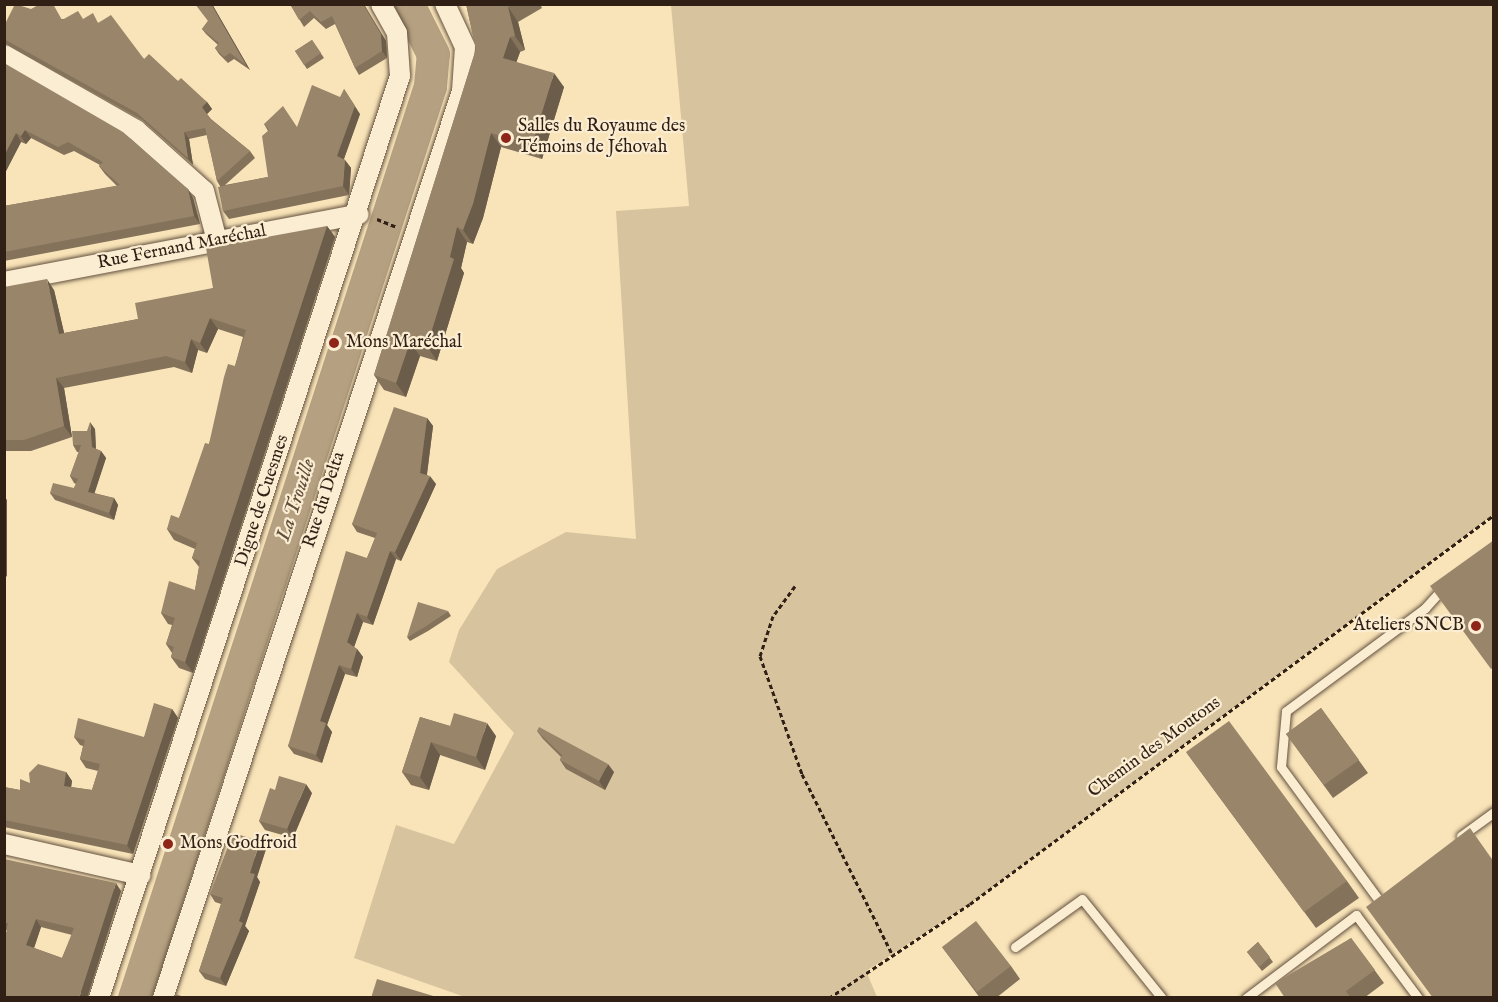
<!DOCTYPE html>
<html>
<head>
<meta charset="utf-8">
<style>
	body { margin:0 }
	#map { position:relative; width:1498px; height:1002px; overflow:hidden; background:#f9e4b9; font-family:"IM FELL English",serif }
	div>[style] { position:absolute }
	.green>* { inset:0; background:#d7c39d }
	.river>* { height:33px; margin:-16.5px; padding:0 16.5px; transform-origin:16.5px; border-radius:16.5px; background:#b5a181 }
	.path>* { height:3px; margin-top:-1.5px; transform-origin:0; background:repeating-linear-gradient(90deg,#301f15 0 4.5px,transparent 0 7.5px) }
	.roads { filter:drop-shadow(0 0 2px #62503e) drop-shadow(0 0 2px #62503e) }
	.service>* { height:9px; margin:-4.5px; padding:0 4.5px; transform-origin:4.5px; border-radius:4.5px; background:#fbedd2 }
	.minor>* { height:20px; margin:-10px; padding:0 10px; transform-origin:10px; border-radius:10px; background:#fbedd2 }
	.wall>* { inset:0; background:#84725b }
	.shaded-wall>* { inset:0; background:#6b5d4a }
	.building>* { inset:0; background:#99856a }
	.dots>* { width:16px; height:16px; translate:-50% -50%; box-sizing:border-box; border:3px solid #fbedd2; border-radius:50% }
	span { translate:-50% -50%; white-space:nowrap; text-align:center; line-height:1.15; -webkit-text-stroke:4.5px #fbedd2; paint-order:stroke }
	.poi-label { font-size:18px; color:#301f15 }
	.left { translate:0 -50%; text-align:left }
	.right { translate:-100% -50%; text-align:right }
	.street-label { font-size:18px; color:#301f15 }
	.water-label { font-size:20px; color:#5f4c3b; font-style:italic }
	.frame { position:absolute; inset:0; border:6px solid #301f15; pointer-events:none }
</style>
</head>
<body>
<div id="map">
	<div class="green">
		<i style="clip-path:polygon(671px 5px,1493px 5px,1493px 515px,970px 904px,866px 971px,877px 997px,465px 997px,354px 958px,396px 825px,454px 844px,514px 733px,449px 662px,459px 630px,497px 569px,566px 532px,636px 539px,616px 211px,689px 206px)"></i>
	</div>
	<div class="river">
		<i style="left:134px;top:998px;width:959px;rotate:-72.02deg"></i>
		<i style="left:430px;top:86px;width:32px;rotate:-85deg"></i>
		<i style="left:433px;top:54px;width:56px;rotate:-116.6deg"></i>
	</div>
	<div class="path">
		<i style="left:377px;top:219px;width:22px;rotate:22deg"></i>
		<i style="left:795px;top:586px;width:37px;rotate:126deg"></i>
		<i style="left:773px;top:616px;width:42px;rotate:108deg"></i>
		<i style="left:760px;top:656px;width:125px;rotate:70.4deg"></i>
		<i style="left:802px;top:774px;width:201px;rotate:63.4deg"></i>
		<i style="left:829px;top:998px;width:169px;rotate:-33.7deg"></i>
		<i style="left:970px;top:904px;width:653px;rotate:-36.59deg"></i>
	</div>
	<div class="roads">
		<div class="service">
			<i style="left:1461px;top:836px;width:41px;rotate:-36deg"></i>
			<i style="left:1378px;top:899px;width:164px;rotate:-126.3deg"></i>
			<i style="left:1281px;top:767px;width:56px;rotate:-84.9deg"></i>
			<i style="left:1286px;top:711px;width:173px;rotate:-36.5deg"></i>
			<i style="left:1425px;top:608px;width:27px;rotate:-48deg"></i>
			<i style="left:1015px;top:947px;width:82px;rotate:-35.6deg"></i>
			<i style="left:1082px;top:899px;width:127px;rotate:51.1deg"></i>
			<i style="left:1246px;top:998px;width:138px;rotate:-37deg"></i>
			<i style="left:1356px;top:915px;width:104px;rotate:53.2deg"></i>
		</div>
		<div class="minor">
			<i style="left:4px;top:55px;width:152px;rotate:29.6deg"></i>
			<i style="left:136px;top:130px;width:91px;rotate:41.9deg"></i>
			<i style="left:204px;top:191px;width:52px;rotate:75.4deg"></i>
			<i style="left:4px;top:282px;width:361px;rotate:-10.8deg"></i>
			<i style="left:4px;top:844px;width:140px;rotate:12.8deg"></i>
			<i style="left:99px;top:998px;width:970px;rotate:-71.92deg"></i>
			<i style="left:400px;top:76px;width:43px;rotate:-94deg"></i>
			<i style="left:397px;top:33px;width:33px;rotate:-119deg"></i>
			<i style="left:163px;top:998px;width:955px;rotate:-71.75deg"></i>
			<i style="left:462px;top:91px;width:44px;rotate:-86.1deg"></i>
			<i style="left:465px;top:47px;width:47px;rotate:-114.9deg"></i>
		</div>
	</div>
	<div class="wall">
		<i style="clip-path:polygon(212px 4px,250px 70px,234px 59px,228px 63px,219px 54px,215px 48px,218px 45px,206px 34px,202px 29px,208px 21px)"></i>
		<i style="clip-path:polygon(290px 4px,364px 4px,386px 41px,387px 58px,359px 75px,355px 68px,335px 24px,326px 29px,314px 18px,304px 27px)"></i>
		<i style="clip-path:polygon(466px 4px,540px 4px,542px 8px,518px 22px,525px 50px,520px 52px,516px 62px,564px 87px,542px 159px,501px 147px,483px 218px,473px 244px,467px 242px,461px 268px,464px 273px,437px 361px,420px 356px,406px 397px,384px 390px,374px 375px,476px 49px)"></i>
		<i style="clip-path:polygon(62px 19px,83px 19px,99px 23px,144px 59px,178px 81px,207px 102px,212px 109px,207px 114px,211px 119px,250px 151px,255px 158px,225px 185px,268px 177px,268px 131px,264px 124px,297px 127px,360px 114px,344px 159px,351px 168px,349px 195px,229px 219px,223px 211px,220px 186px,217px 181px,207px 135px,189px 139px,193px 165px,142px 120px,4px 43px,4px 26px)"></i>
		<i style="clip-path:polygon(312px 40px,324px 58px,307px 69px,295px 51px)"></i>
		<i style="clip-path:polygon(4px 63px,188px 189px,193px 198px,200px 224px,4px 261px,4px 206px,117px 186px,105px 174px,99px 166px,100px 165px,74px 151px,64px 155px,31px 138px,26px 144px,21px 142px,4px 175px)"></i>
		<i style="clip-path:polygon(327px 226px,335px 237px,193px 673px,179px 668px,171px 657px,172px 653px,166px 644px,172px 625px,168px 624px,161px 613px,195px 590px,199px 567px,192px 558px,195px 549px,174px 540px,167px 529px,179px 518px,209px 444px,235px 366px,243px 337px,218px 329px,207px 353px,198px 350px,192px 373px,174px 367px,64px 388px,72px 437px,31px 451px,4px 451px,4px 287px,54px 290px,64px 333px,138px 319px,213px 288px)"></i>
		<i style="clip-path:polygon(427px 418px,433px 426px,427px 475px,436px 484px,401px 561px,396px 559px,373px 625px,363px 622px,354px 647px,357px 649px,363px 657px,357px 677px,345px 674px,327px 725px,332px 732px,322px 763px,294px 754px,288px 746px,367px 558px,375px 538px,357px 532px,352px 524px)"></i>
		<i style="clip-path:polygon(95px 429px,96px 449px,101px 451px,106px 458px,94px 493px,114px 498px,118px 505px,114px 520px,55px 500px,50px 493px,74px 488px,76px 484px,74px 483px,70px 476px,79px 452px,77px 452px,73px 445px,87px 431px)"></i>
		<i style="clip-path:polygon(448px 611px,451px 616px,428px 631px,410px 641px,407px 637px)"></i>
		<i style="clip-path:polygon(1321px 708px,1368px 773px,1333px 798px,1286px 734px)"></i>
		<i style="clip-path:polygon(172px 709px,178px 718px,133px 854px,4px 827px,4px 787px,20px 790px,30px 783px,66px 772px,72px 781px,71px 787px,92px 790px,98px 771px,86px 768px,80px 759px,83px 746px,80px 745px,74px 737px,144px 737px)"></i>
		<i style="clip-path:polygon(420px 717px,450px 726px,496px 736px,485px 770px,440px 755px,429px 790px,411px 785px,402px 772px)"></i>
		<i style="clip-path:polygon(537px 731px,614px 772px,605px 790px,566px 769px,560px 760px,561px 757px,543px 739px)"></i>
		<i style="clip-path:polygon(1186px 752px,1347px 881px,1359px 898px,1316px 928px)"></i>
		<i style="clip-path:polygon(312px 793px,293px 838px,265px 830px,259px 821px)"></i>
		<i style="clip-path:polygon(266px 849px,257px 877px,260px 882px,245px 926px,249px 931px,226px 986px,205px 979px,199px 971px,221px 904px,215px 902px,210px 894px)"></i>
		<i style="clip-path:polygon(evenodd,4px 859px,121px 891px,87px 998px,7px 930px,4px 930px,4px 859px,41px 927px,72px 935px,62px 958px,34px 948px,41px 927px)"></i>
		<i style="clip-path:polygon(1351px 938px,1384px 983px,1364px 998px,1285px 998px)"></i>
		<i style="clip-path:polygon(1258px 942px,1273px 962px,1262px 971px,1247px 952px)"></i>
		<i style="clip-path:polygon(942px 947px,1011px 966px,1020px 979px,996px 998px,980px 998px)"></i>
	</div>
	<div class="shaded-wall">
		<i style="clip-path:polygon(211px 4px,212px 4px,250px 70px,246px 65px)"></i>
		<i style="clip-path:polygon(363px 4px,386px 41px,387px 58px,382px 51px)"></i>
		<i style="clip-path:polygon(508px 7px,518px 22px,525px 50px,515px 36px)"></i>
		<i style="clip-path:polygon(510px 37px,520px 52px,513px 72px,503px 58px)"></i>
		<i style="clip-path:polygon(554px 73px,564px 87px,542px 159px,532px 145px)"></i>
		<i style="clip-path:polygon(344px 89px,360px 114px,342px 164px,337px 156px)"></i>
		<i style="clip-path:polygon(207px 102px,212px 109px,207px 114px,202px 107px)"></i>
		<i style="clip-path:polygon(25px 130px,31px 138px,26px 144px,21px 136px)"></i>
		<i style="clip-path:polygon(184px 132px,189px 139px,193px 165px,188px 158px)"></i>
		<i style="clip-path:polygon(16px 133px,21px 142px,4px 175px,4px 156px)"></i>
		<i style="clip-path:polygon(491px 133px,501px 147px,483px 218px,473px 244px,463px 230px)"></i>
		<i style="clip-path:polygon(345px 160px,351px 168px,349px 195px,343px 186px)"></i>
		<i style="clip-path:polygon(188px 189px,193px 198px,200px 224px,194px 216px)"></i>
		<i style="clip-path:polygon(327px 226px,335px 237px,193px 673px,185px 662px)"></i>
		<i style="clip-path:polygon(457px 227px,467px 242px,461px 268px,464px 273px,437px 361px,427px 346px)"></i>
		<i style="clip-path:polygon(47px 279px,54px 290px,67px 345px,59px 334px)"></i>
		<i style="clip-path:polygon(210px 318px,218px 329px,207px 353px,200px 343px)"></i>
		<i style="clip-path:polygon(191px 339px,198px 350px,192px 373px,185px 362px)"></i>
		<i style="clip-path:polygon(410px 342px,420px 356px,406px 397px,396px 383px)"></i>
		<i style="clip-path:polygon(56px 378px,64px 388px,72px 437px,64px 426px)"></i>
		<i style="clip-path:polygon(427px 418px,433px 426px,426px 481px,420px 473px)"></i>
		<i style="clip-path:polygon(90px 422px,95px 429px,96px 454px,92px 447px)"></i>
		<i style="clip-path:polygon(101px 451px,106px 458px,93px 498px,88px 492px)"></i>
		<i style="clip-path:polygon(430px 476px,436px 484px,401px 561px,395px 552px)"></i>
		<i style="clip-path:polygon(4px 496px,7px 500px,7px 577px,4px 573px)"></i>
		<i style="clip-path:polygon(114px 498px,118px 505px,114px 520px,109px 513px)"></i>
		<i style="clip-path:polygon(390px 551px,396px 559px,373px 625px,367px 617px)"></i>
		<i style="clip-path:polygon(357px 613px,363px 622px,353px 650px,347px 642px)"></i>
		<i style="clip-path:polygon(357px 649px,363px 657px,357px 677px,351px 669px)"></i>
		<i style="clip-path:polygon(339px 665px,345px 674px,327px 725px,332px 732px,322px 763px,316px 755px,320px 721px)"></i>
		<i style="clip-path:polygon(172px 709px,178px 718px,133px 854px,127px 845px)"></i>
		<i style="clip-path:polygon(487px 723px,496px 736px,485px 770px,476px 757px)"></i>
		<i style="clip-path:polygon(431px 742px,440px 755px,429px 790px,420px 777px)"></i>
		<i style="clip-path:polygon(608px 764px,614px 772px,605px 790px,599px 781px)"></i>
		<i style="clip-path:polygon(66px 772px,72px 781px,70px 795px,64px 786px)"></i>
		<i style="clip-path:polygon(306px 784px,312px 793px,293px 838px,287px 829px)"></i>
		<i style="clip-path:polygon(260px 841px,266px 849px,257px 877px,260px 882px,245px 926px,249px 931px,226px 986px,220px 978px,250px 873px)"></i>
		<i style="clip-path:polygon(116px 883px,121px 891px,87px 998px,79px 998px)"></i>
		<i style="clip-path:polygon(36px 919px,41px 927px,32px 954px,26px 945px)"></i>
	</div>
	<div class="building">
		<i style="clip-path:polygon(15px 4px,31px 9px,40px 4px,53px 4px,62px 20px,78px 11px,83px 19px,93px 13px,98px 23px,111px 15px,144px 59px,149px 54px,178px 81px,181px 78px,207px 102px,202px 107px,210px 119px,250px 151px,217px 181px,205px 128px,184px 132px,188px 158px,137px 113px,4px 39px,4px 26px)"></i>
		<i style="clip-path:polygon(195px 4px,211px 4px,246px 65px,230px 53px,224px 57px,215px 48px,219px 43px,202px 29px,208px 21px)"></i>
		<i style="clip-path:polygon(290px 4px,363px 4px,381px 34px,382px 51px,355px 68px,332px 16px,321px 22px,310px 11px,299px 20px)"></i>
		<i style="clip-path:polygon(466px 4px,513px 4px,508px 7px,515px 36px,510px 37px,503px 58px,554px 73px,532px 145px,491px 133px,473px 204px,463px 230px,457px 227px,450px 257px,454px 259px,427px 346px,410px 342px,396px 383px,374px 375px,476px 49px)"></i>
		<i style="clip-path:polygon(312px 40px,321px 53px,304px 65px,295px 51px)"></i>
		<i style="clip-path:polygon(4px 63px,123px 132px,188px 189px,194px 216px,4px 252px,4px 206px,120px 185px,99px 166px,103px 162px,68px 142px,58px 147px,25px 130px,21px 136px,16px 133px,4px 156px)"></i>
		<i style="clip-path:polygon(312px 85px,340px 97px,344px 89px,355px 106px,337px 156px,345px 160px,343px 186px,223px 211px,218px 187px,268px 177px,262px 136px,269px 130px,264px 124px,283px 106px,297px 127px)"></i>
		<i style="clip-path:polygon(327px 226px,185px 662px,171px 657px,174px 647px,166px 644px,175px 618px,161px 613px,169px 581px,195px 590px,200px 561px,192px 558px,197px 543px,167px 529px,171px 515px,179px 518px,205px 443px,209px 444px,224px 377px,228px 364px,235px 366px,246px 330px,210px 318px,200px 343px,191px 339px,185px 362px,166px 356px,56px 378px,64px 426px,24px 440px,4px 440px,4px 287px,47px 279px,59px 334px,97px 327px,138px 319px,135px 303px,213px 288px,206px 248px)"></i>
		<i style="clip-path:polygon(394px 407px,427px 418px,420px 473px,430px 476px,395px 552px,390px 551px,367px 617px,357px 613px,347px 642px,357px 649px,351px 669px,339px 665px,320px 721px,326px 723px,316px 755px,288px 746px,346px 551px,367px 558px,377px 533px,352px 524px)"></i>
		<i style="clip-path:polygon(90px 422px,92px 447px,101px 451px,88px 492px,114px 498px,109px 513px,50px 493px,53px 483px,74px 488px,78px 479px,70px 476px,81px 445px,73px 445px,72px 431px,87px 431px)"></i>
		<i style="clip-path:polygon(1494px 540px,1494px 667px,1491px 669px,1430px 586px)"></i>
		<i style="clip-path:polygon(418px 602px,448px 611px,425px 627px,407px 637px)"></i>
		<i style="clip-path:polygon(154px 703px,172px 709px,127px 845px,4px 820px,4px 787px,20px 790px,20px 779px,30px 783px,29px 773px,38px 764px,66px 772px,64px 786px,92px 790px,100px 764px,80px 759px,85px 740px,74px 737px,78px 718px,144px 737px)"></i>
		<i style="clip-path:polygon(1321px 708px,1359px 760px,1324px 785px,1286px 734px)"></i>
		<i style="clip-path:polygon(454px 713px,487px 723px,476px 757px,431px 742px,420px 777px,402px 772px,420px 717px,450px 726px)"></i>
		<i style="clip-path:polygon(1229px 721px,1347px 881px,1304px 912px,1186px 752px)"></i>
		<i style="clip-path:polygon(539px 727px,608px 764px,599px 781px,560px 760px,562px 755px,537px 731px)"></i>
		<i style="clip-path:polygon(279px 776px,306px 784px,287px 829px,259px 821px,270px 788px,275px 790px)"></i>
		<i style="clip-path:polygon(1470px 828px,1494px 862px,1494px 998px,1433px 998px,1366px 907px)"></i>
		<i style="clip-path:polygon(233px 833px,260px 841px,250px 873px,255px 874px,239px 921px,243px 923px,220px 978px,199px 971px,223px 898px,210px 894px)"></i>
		<i style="clip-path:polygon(evenodd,4px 859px,116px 883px,79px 998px,4px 998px,4px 943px,8px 923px,4px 923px,4px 859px,36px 919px,74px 928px,62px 958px,26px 945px,36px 919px)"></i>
		<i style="clip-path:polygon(976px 921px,1011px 966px,977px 992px,942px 947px)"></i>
		<i style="clip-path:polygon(1351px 938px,1375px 970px,1346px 991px,1350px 997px,1285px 998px,1275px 983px)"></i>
		<i style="clip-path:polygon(1258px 942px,1270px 957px,1259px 967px,1247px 952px)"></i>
		<i style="clip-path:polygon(377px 979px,440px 998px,371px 998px)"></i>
		<i style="clip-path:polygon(175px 994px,187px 998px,174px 998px)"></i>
	</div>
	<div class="dots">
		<i style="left:506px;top:138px;background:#8f2418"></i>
		<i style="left:334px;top:343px;background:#8f2418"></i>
		<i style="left:1476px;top:626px;background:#8f2418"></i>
		<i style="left:168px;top:844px;background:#8f2418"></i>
	</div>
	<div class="poi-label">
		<span class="left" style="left:518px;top:138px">Salles du Royaume des<br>Témoins de Jéhovah</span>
		<span class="left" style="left:346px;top:343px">Mons Maréchal</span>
		<span class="right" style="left:1464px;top:626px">Ateliers SNCB</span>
		<span class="left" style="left:180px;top:844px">Mons Godfroid</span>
	</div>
	<div class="street-label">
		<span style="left:182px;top:248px;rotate:-11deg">Rue Fernand Maréchal</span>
		<span style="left:325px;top:500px;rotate:-72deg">Rue du Delta</span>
		<span style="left:263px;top:501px;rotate:-72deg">Digue de Cuesmes</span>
		<span style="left:1155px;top:748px;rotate:-36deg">Chemin des Moutons</span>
	</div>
	<div class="water-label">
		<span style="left:296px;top:500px;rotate:-72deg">La Trouille</span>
	</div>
	<div class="frame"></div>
</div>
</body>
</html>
